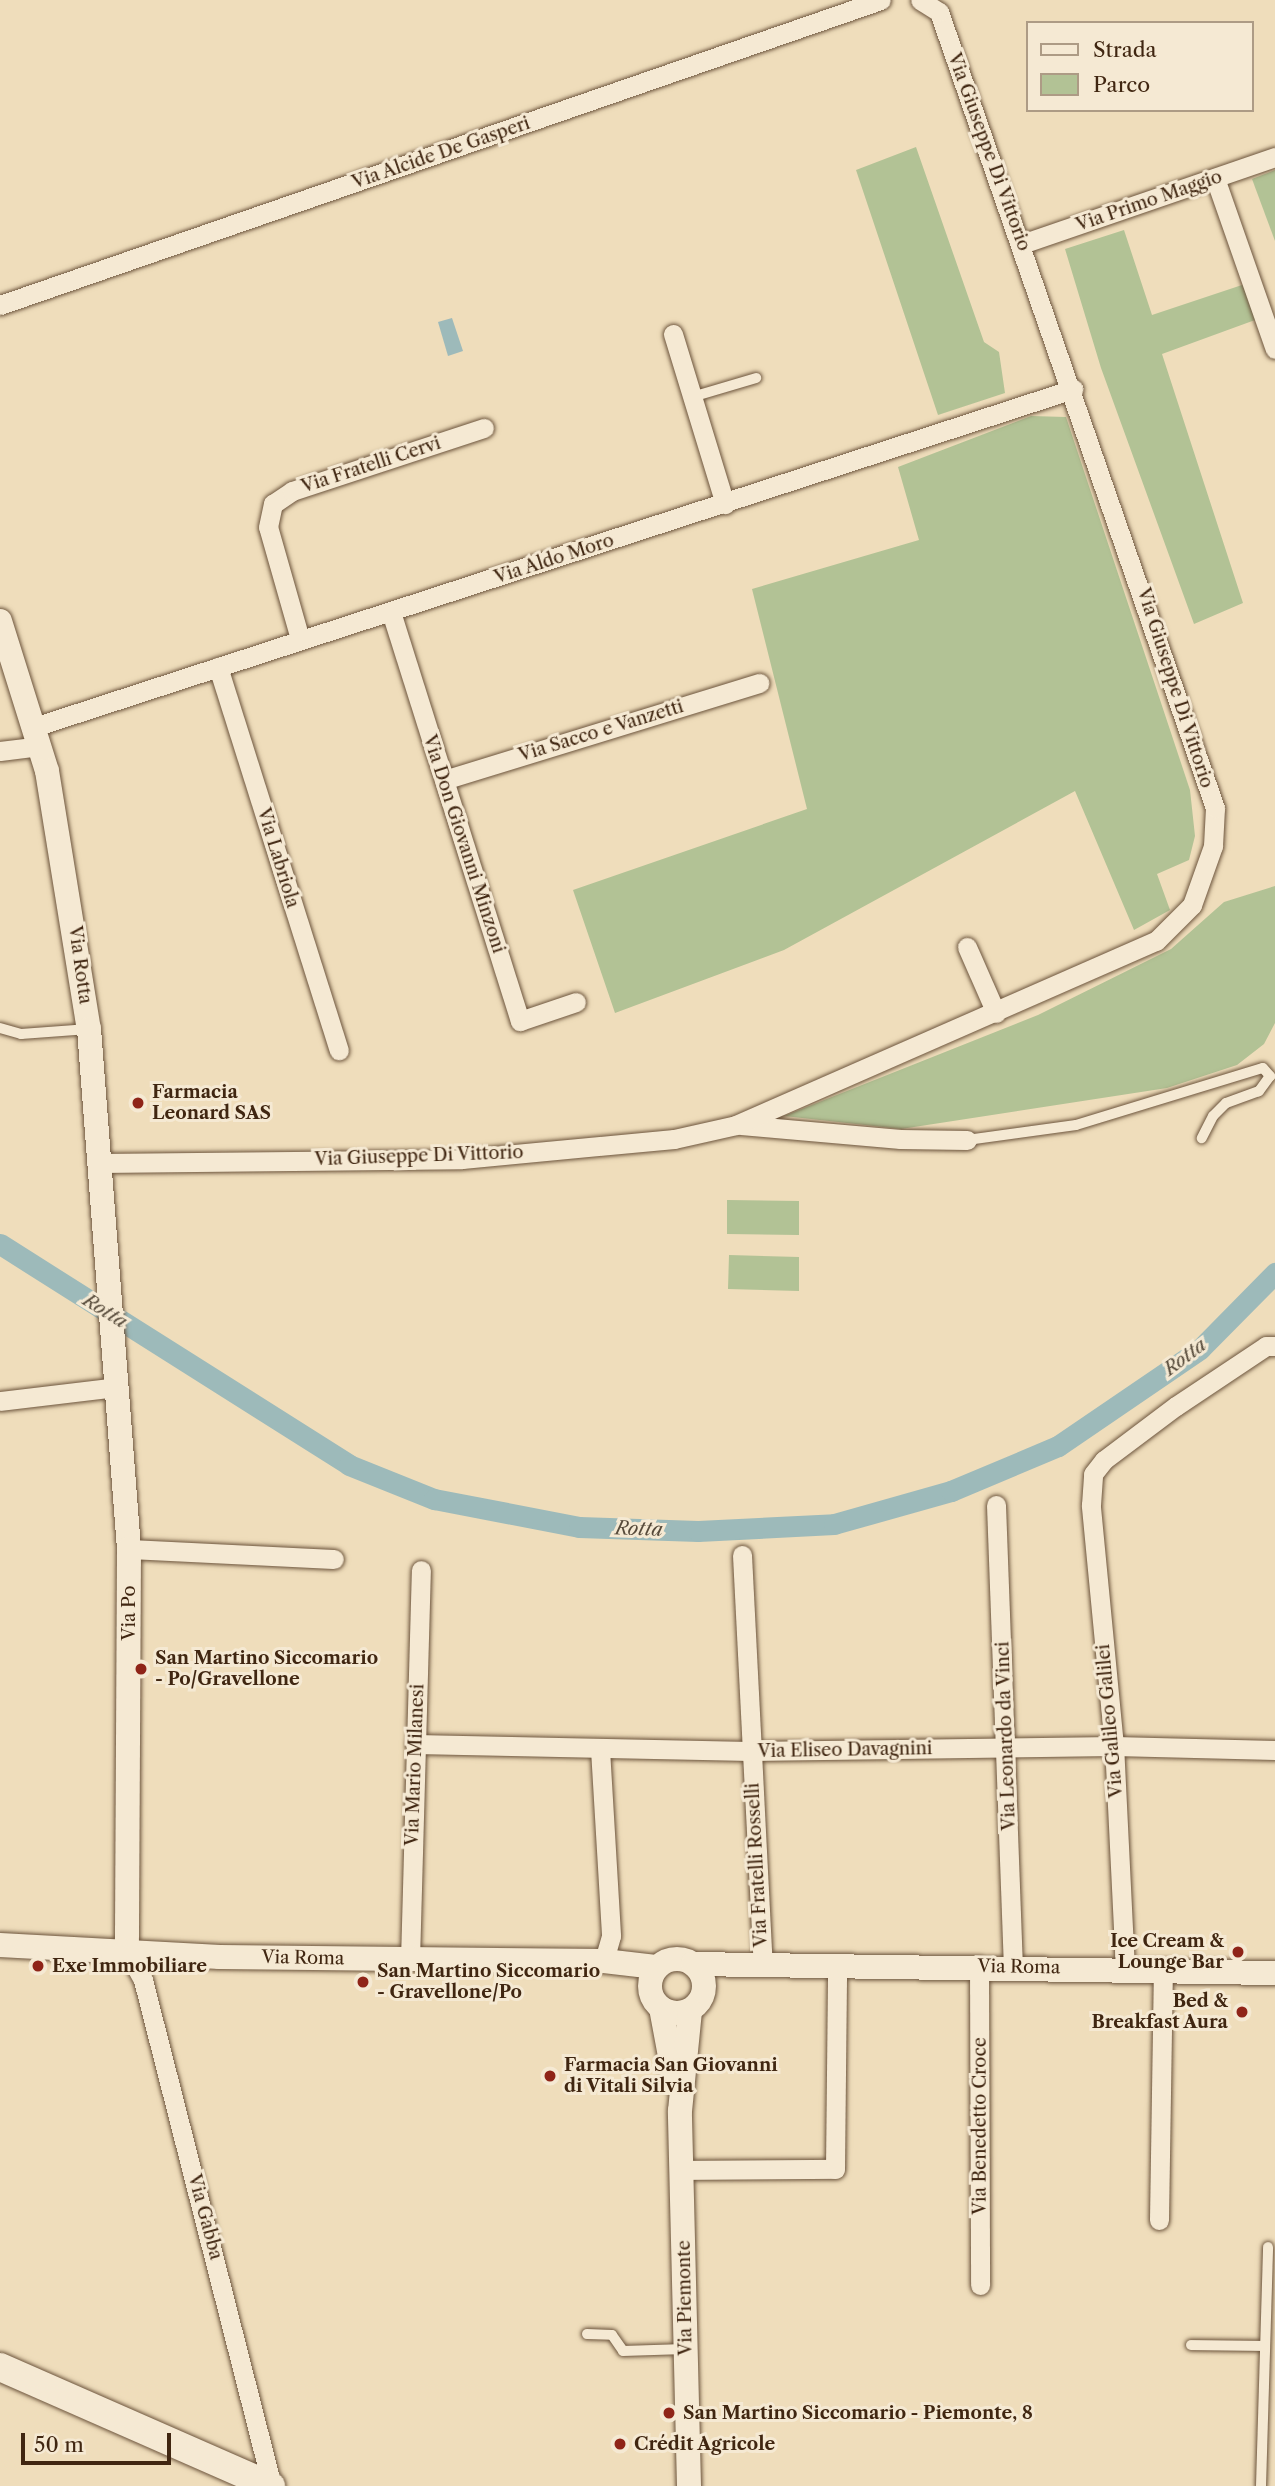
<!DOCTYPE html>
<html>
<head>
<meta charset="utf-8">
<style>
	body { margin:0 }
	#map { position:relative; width:1275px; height:2486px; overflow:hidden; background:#efddbb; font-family:"Libre Caslon Text",serif }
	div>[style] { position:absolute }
	.green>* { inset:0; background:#b2c295 }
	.water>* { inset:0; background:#9dbaba }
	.canal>* { height:21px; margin:-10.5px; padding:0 10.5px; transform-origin:10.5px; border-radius:10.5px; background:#9dbaba }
	.roads { filter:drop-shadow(0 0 2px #6c543c) drop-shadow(0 0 2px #6c543c) }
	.service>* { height:10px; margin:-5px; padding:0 5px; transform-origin:5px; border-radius:5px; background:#f5e9d3 }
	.minor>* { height:19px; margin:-9.5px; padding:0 9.5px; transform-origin:9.5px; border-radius:9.5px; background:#f5e9d3 }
	.tertiary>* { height:24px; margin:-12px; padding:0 12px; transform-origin:12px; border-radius:12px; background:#f5e9d3 }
	.tertiary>.ring { margin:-12px; padding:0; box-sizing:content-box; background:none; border:24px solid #f5e9d3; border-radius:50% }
	.secondary>* { height:28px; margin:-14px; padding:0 14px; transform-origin:14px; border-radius:14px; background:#f5e9d3 }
	.dots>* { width:19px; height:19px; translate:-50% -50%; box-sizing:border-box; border:4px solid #f5e9d3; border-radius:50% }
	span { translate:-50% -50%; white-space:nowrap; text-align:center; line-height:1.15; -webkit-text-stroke:6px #f5e9d3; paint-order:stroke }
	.street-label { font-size:18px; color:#402611 }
	.poi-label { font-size:18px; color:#402611; font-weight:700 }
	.left { translate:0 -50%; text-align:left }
	.right { translate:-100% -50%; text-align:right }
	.water-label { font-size:19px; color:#574b3b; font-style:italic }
	.legend { position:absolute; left:1026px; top:21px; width:228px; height:91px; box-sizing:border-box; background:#f5e9d3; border:2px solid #ad9b85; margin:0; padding:9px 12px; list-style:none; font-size:21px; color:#402611 }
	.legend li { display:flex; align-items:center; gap:14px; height:35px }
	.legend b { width:35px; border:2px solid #ad9b85 }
	.scale { position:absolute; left:21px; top:2433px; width:150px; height:32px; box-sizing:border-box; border:4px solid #402611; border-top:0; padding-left:9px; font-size:21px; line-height:24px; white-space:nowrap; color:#402611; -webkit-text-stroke:5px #f5e9d3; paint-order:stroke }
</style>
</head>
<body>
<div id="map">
	<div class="green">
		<i style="clip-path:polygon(916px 147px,984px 342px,999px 352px,1005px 393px,938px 415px,856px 170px)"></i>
		<i style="clip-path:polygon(1275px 170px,1275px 241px,1252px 179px)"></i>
		<i style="clip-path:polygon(1124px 230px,1152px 315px,1251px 282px,1266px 316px,1162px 354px,1243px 603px,1194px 624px,1101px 368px,1065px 249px)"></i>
		<i style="clip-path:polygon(1031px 416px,1066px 417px,1190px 790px,1195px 836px,1189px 860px,1157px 874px,1170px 910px,1134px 930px,1075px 791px,784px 950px,615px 1013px,573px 890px,807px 809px,752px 589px,919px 540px,898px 467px)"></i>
		<i style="clip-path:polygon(1275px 886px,1275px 1023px,1264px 1044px,1237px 1065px,1167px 1088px,901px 1129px,784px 1116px,1038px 1015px,1171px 949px,1224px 902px)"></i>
		<i style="clip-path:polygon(727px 1200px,799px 1201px,799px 1235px,727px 1234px)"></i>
		<i style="clip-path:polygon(729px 1255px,799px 1257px,799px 1291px,728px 1289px)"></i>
	</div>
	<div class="water">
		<i style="clip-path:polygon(452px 318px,463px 351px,448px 356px,438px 322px)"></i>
	</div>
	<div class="canal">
		<i style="left:0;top:1244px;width:413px;rotate:32.3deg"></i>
		<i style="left:349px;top:1465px;width:92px;rotate:21.8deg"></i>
		<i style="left:434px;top:1499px;width:148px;rotate:10.9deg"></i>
		<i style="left:579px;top:1527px;width:119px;rotate:1.9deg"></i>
		<i style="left:698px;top:1531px;width:136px;rotate:-2.9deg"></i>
		<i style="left:834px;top:1524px;width:122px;rotate:-15.8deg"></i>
		<i style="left:951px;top:1491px;width:116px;rotate:-22.8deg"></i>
		<i style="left:1058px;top:1446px;width:172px;rotate:-34.3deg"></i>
		<i style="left:1200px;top:1349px;width:107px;rotate:-45.4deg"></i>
	</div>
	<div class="roads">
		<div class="service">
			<i style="left:692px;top:397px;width:67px;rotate:-16.5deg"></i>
			<i style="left:0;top:1028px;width:22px;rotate:16deg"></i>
			<i style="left:21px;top:1034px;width:68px;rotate:-4.2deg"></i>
			<i style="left:967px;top:1140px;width:110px;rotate:-7.8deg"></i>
			<i style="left:1076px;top:1125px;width:195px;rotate:-17deg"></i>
			<i style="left:1263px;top:1068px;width:11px;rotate:49deg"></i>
			<i style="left:1270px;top:1076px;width:19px;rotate:126deg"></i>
			<i style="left:1259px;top:1091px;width:35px;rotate:160deg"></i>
			<i style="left:1226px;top:1103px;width:18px;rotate:135deg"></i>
			<i style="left:1213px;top:1116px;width:25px;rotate:117deg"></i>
			<i style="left:587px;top:2334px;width:25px;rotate:2deg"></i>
			<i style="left:612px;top:2335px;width:19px;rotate:55deg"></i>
			<i style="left:623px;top:2351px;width:62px;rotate:-1.8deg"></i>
			<i style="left:1191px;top:2345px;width:72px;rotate:0.8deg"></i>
			<i style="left:1261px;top:2486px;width:239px;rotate:-88.3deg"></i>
		</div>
		<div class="minor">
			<i style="left:1215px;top:178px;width:181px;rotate:70.7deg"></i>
			<i style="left:1022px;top:244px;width:268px;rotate:-19deg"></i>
			<i style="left:0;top:305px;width:932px;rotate:-19.1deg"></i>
			<i style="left:673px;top:334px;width:178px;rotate:73deg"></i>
			<i style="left:391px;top:612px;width:429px;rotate:72.5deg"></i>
			<i style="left:520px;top:1021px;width:59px;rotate:-18.7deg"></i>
			<i style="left:300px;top:639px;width:116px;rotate:-105.9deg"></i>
			<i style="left:268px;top:527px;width:24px;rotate:-78deg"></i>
			<i style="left:273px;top:504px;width:23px;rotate:-34deg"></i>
			<i style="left:292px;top:491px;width:202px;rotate:-18.2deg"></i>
			<i style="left:218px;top:667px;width:402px;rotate:72.5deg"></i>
			<i style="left:34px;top:727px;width:1093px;rotate:-18.02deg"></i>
			<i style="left:0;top:751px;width:40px;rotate:-7.1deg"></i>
			<i style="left:444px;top:780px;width:330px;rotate:-17.1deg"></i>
			<i style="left:967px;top:947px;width:72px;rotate:66.3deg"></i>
			<i style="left:741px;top:1125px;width:160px;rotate:5deg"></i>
			<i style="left:900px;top:1139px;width:67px;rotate:0.9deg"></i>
			<i style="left:100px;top:1163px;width:362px;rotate:-0.6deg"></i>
			<i style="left:462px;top:1159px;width:213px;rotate:-5.4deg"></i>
			<i style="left:674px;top:1139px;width:64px;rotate:-12.7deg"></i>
			<i style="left:736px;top:1125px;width:459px;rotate:-23.7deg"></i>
			<i style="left:1156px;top:941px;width:51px;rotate:-45deg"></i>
			<i style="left:1192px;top:905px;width:63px;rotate:-70.4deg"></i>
			<i style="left:1213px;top:846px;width:38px;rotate:-87deg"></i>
			<i style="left:1215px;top:808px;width:842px;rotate:-109.12deg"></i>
			<i style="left:939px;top:12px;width:22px;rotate:-148deg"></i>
			<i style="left:0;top:1401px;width:118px;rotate:-6.8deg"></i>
			<i style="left:996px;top:1505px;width:462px;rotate:87.9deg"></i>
			<i style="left:129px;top:1549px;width:205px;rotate:2.8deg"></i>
			<i style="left:742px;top:1555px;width:411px;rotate:87.1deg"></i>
			<i style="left:415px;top:1744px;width:335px;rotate:1.2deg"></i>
			<i style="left:750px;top:1751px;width:364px;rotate:-0.8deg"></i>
			<i style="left:1114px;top:1746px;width:161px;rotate:1.4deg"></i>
			<i style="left:600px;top:1749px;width:187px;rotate:86.6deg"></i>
			<i style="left:611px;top:1936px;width:26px;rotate:106deg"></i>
			<i style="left:127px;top:1951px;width:33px;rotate:61deg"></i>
			<i style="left:143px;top:1980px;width:522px;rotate:75.7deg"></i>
			<i style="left:410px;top:1960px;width:390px;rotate:-88.4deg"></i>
			<i style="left:979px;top:1966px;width:319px;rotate:89.8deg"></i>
			<i style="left:1125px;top:1969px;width:223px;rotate:-92.8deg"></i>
			<i style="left:1114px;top:1746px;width:242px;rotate:-95.5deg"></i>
			<i style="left:1091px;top:1505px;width:31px;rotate:-86deg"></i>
			<i style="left:1093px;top:1474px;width:18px;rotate:-52deg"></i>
			<i style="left:1104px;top:1460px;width:90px;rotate:-36.9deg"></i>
			<i style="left:1176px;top:1406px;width:108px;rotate:-33.7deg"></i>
			<i style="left:1266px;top:1346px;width:9px"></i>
			<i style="left:682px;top:2170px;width:153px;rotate:-0.4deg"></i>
			<i style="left:835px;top:2169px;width:205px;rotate:-89.4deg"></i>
			<i style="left:1159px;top:2220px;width:251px;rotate:-89.1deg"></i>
		</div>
		<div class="tertiary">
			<i style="left:0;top:621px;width:157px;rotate:72.6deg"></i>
			<i style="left:47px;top:771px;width:261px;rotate:80.8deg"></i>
			<i style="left:89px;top:1029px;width:522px;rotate:85.6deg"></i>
			<i style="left:129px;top:1549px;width:402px;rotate:90.3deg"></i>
			<i style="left:0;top:1945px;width:220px;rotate:3.1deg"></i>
			<i style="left:220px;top:1957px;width:384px;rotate:0.6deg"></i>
			<i style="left:604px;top:1961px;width:52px;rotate:6.6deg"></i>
			<i class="ring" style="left:650px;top:1959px;width:30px;height:30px"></i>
			<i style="left:693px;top:1964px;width:582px;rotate:0.89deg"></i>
			<i style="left:661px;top:2008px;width:76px;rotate:79.4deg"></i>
			<i style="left:689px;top:2486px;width:375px;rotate:-91.4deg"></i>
			<i style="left:680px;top:2111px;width:101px;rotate:-84.3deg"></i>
		</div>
		<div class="secondary">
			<i style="left:0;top:2367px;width:296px;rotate:23.7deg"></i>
		</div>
	</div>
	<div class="dots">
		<i style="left:138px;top:1103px;background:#8f2418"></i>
		<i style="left:141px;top:1669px;background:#8f2418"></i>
		<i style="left:1238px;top:1952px;background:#8f2418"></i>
		<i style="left:38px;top:1966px;background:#8f2418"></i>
		<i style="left:363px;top:1982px;background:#8f2418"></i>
		<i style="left:1242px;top:2012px;background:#8f2418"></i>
		<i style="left:550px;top:2076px;background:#8f2418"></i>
		<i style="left:669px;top:2413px;background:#8f2418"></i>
		<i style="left:620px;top:2444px;background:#8f2418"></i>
	</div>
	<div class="street-label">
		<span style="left:989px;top:152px;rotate:70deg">Via Giuseppe Di Vittorio</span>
		<span style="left:441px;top:153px;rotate:-19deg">Via Alcide De Gasperi</span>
		<span style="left:1149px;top:201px;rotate:-19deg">Via Primo Maggio</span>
		<span style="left:371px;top:465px;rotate:-18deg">Via Fratelli Cervi</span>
		<span style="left:554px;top:559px;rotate:-18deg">Via Aldo Moro</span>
		<span style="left:1175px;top:688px;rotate:72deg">Via Giuseppe Di Vittorio</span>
		<span style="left:601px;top:731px;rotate:-17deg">Via Sacco e Vanzetti</span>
		<span style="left:464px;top:844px;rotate:72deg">Via Don Giovanni Minzoni</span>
		<span style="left:278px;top:858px;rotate:73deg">Via Labriola</span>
		<span style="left:80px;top:965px;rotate:82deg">Via Rotta</span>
		<span style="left:419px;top:1156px;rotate:-2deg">Via Giuseppe Di Vittorio</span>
		<span style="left:129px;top:1613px;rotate:-90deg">Via Po</span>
		<span style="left:1110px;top:1721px;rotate:-95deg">Via Galileo Galilei</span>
		<span style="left:1006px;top:1736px;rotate:-92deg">Via Leonardo da Vinci</span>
		<span style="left:845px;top:1750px;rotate:-1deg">Via Eliseo Davagnini</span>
		<span style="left:415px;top:1765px;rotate:-88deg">Via Mario Milanesi</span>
		<span style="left:757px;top:1865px;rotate:-93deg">Via Fratelli Rosselli</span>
		<span style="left:303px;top:1958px;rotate:1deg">Via Roma</span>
		<span style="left:1019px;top:1967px;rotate:1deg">Via Roma</span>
		<span style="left:980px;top:2126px;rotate:-90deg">Via Benedetto Croce</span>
		<span style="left:205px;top:2217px;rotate:75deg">Via Gabba</span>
		<span style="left:685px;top:2298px;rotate:-91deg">Via Piemonte</span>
	</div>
	<div class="poi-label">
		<span class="left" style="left:152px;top:1103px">Farmacia<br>Leonard SAS</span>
		<span class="left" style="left:155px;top:1669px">San Martino Siccomario<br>- Po/Gravellone</span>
		<span class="right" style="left:1224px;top:1952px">Ice Cream &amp;<br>Lounge Bar</span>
		<span class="left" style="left:52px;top:1966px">Exe Immobiliare</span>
		<span class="left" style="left:377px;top:1982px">San Martino Siccomario<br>- Gravellone/Po</span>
		<span class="right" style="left:1228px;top:2012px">Bed &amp;<br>Breakfast Aura</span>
		<span class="left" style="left:564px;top:2076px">Farmacia San Giovanni<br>di Vitali Silvia</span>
		<span class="left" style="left:683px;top:2413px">San Martino Siccomario - Piemonte, 8</span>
		<span class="left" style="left:634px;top:2444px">Crédit Agricole</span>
	</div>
	<div class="water-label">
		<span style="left:105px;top:1311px;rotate:32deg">Rotta</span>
		<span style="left:1185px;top:1357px;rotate:-37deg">Rotta</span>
		<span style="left:639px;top:1529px;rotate:2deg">Rotta</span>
	</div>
	<ul class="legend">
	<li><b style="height:9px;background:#f5e9d3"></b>Strada</li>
	<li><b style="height:19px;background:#b2c295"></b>Parco</li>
	</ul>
	<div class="scale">50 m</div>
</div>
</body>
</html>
